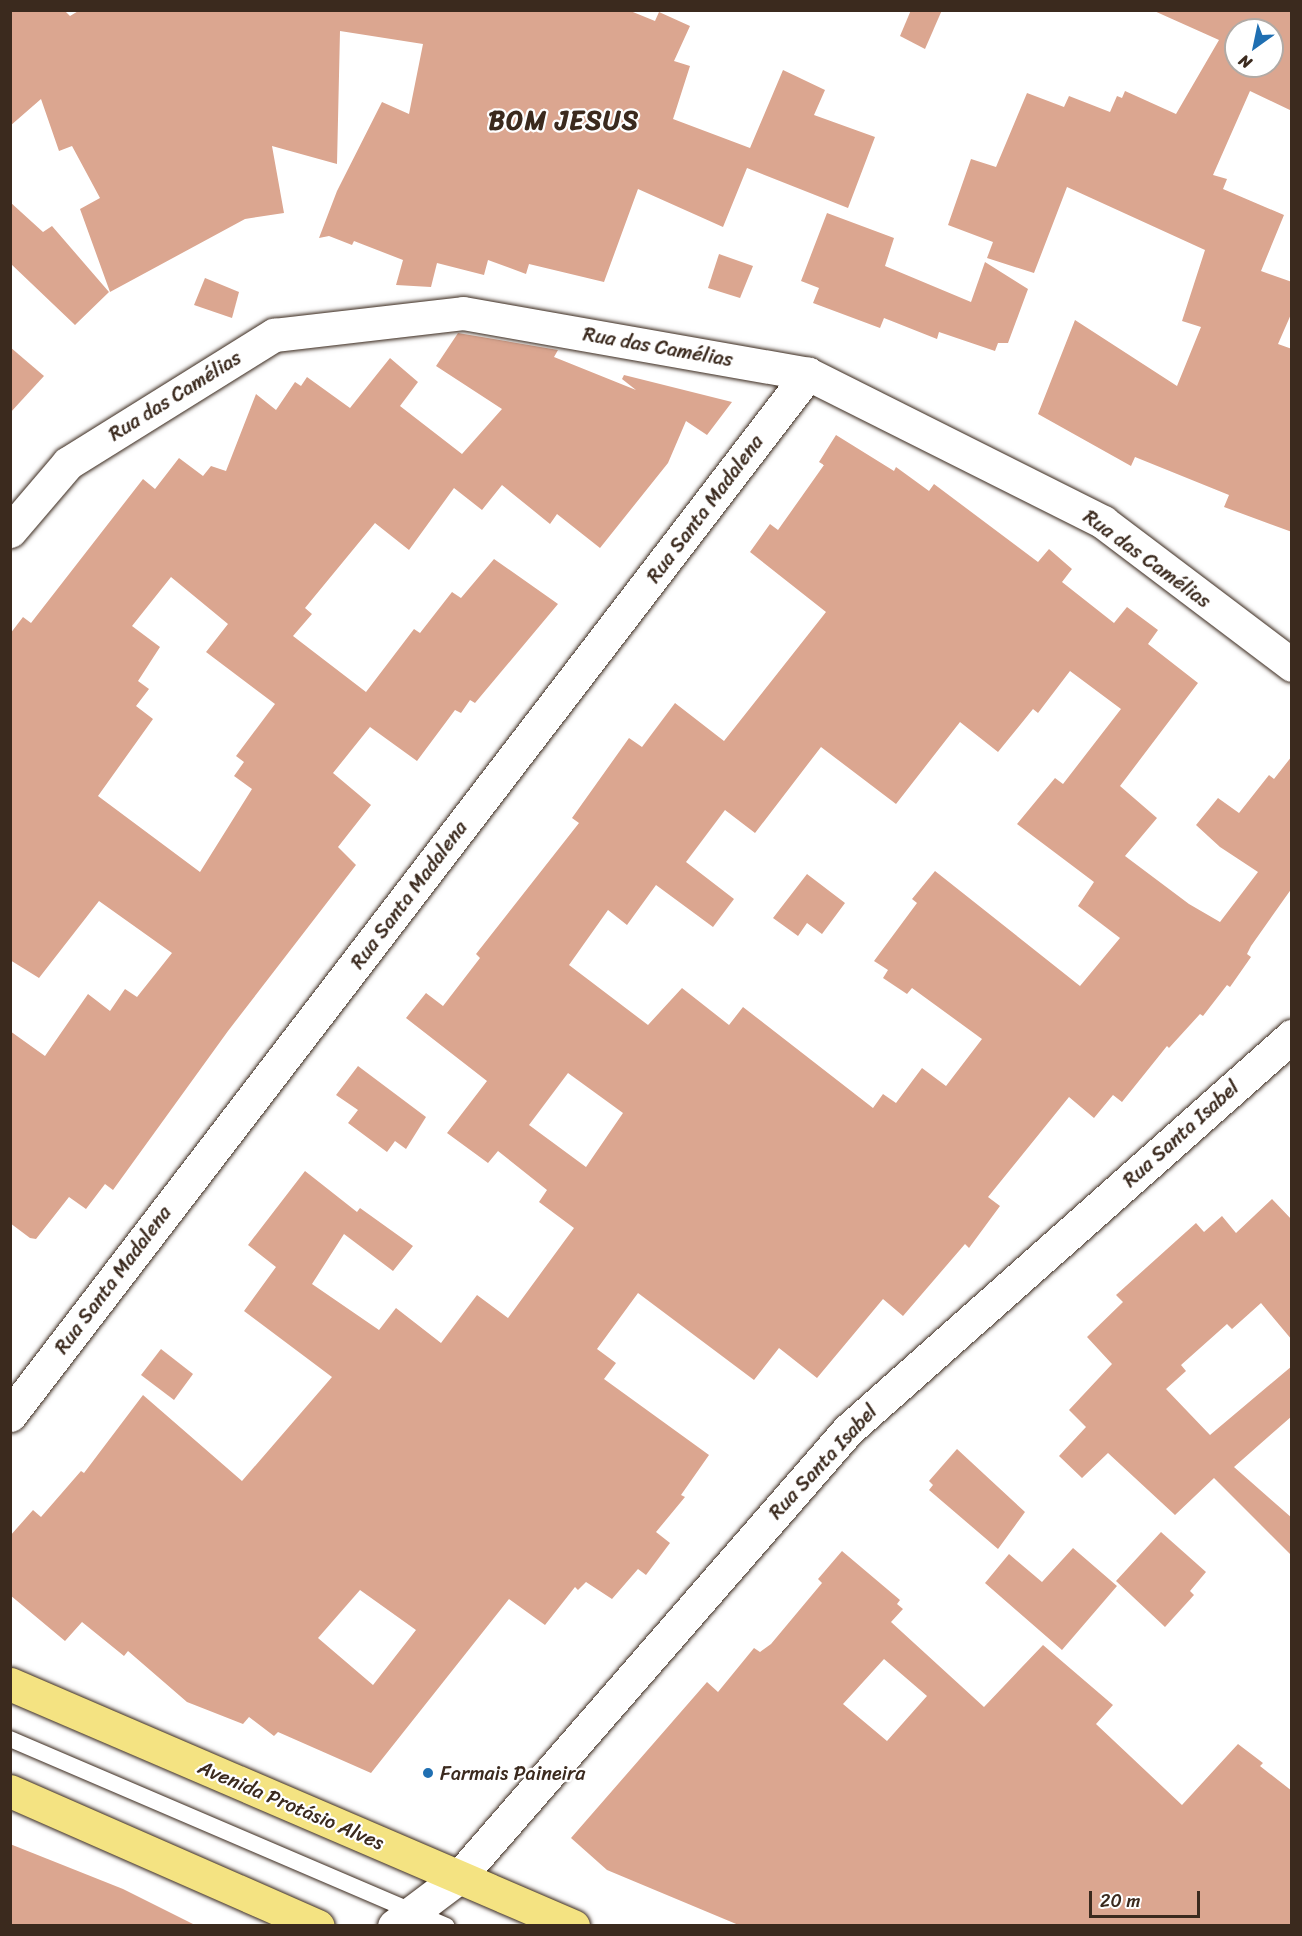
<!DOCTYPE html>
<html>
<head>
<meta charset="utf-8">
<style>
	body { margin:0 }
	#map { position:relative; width:1302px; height:1936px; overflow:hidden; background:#fff; font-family:Sriracha,sans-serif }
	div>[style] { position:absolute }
	.building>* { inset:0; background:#dba690 }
	.roads { filter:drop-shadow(0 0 2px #3b2a1e) drop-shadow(0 0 2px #3b2a1e) }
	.service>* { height:16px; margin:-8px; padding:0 8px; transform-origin:8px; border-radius:8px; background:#fff }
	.minor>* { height:33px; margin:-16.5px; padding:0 16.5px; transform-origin:16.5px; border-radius:16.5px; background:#fff }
	.tertiary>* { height:33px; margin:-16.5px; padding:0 16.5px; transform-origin:16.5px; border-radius:16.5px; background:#fff }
	.primary>* { height:33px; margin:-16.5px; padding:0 16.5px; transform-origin:16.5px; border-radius:16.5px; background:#f4e382 }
	.dots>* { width:16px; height:16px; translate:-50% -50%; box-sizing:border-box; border:3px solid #fff; border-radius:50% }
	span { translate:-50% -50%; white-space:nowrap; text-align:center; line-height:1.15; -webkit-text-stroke:4.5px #fff; paint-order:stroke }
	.street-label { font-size:20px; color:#3b2a1e }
	.poi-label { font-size:20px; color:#3b2a1e }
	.left { translate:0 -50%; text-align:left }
	.district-label { font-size:26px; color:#3b2a1e; font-weight:700; letter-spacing:1.5px }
	.frame { position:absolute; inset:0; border:12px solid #3b2a1e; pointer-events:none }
	.north { position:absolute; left:1224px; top:18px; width:60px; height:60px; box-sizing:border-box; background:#fff; border:2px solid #b1aaa5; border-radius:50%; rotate:213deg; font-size:16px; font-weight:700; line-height:24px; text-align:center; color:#3b2a1e }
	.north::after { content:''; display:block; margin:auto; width:21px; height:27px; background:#1f6fb2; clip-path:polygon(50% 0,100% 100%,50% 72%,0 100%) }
	.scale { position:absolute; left:1089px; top:1891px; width:111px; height:27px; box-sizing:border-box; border:3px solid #3b2a1e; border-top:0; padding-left:8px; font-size:18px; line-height:21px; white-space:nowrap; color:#3b2a1e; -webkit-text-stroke:4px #fff; paint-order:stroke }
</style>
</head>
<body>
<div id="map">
	<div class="building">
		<i style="clip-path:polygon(10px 10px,64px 10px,70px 16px,80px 10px,628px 10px,655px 21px,659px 12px,690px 26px,674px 61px,690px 66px,673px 119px,750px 148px,783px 70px,825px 90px,814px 115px,875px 137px,848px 208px,747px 168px,723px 227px,638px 189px,604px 282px,529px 264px,526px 274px,488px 260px,484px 275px,437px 263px,431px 287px,396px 285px,403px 260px,354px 241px,352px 245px,329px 236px,319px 238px,337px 191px,382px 102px,409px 114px,423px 44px,340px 31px,337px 164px,272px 146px,284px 213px,245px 219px,110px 292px,80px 209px,100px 198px,72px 146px,59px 151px,41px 99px,10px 126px)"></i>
		<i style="clip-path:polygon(911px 10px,942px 10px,925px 49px,900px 36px)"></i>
		<i style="clip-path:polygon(evenodd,1152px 10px,1292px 10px,1292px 111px,1250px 91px,1213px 175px,1227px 179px,1223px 189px,1284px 215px,1261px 271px,1292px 282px,1292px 312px,1278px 344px,1292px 349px,1292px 532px,1224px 507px,1229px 495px,1135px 457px,1131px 466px,1038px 414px,1075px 320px,1177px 386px,1201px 327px,1182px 321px,1205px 250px,1067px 187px,1034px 273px,987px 258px,993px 242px,948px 225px,971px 159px,996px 167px,1027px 93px,1064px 107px,1069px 96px,1110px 112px,1117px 96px,1122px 98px,1125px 91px,1176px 114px,1219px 40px,1152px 10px,1236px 30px,1272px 30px,1272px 66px,1236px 66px,1236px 30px)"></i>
		<i style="clip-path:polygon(10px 202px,43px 232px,52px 226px,109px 292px,75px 325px,10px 263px)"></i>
		<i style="clip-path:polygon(827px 213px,894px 238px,885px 266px,971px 302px,985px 262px,1028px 289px,1008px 343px,998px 343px,995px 351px,939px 332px,937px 339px,884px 318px,880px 328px,813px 303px,819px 288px,801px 281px)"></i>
		<i style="clip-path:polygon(719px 254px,753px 266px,740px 298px,708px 288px)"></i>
		<i style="clip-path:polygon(205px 278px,239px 292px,232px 318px,194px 305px)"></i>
		<i style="clip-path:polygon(evenodd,458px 333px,558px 350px,554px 357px,636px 390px,622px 379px,624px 375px,732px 402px,707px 435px,686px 421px,668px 463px,600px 548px,557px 514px,550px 524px,502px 485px,482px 510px,454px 488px,409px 550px,375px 523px,305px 608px,312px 614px,293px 636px,366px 692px,414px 629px,420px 633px,452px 592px,461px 598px,494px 559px,558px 604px,475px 703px,470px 700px,461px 713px,455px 710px,417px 761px,370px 727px,333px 773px,371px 805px,338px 847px,356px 865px,228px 1031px,113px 1190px,105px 1184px,86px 1209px,69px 1197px,36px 1239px,30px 1238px,10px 1223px,10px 1031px,45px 1056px,88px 994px,110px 1011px,125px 989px,137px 997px,172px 953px,99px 901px,39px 978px,10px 960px,10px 634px,23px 617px,31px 623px,143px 479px,155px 489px,179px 458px,203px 476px,211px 466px,226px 471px,256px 394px,276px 410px,295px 382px,301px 386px,307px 377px,350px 408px,390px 358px,418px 382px,400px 406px,462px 454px,502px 409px,436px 366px,458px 333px,171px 577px,228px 624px,206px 652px,275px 704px,236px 756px,244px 762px,234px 776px,252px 789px,200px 872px,98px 796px,153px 719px,136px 706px,149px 689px,138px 681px,160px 647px,132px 626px,171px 577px)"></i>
		<i style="clip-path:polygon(10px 347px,44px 376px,10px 413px)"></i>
		<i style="clip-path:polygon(evenodd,836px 435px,894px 471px,896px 467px,929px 491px,934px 484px,1038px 562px,1049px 549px,1072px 569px,1062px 582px,1114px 623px,1127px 607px,1158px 630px,1148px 644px,1198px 683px,1120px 786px,1157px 818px,1125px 856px,1189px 904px,1220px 922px,1258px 872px,1220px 847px,1196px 825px,1218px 798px,1239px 813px,1269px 775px,1274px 779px,1292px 756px,1292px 888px,1251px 946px,1247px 954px,1251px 957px,1230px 987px,1227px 985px,1203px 1016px,1200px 1014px,1169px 1048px,1167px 1046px,1122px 1102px,1113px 1095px,1094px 1118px,1069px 1097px,988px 1197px,1000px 1206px,969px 1248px,965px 1244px,903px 1316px,883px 1299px,817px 1378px,779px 1348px,754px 1380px,638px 1293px,597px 1349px,616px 1363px,604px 1379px,709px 1455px,681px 1495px,685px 1497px,656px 1532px,670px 1543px,646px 1575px,638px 1569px,612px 1599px,586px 1582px,578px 1590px,575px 1587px,545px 1625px,509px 1599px,371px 1773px,278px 1732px,274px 1736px,249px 1717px,243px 1724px,187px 1702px,128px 1651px,124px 1656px,82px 1622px,65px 1641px,10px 1595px,10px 1536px,33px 1510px,41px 1517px,81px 1471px,84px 1473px,143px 1395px,242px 1481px,332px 1377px,244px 1311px,276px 1267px,248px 1245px,305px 1171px,357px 1212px,360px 1208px,413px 1246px,393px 1271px,344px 1234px,312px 1284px,379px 1330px,396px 1308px,441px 1343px,477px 1295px,508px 1318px,574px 1228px,539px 1202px,547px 1190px,498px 1151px,488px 1163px,447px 1133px,487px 1081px,406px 1018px,426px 993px,443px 1006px,480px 958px,476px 954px,579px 823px,572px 818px,629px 738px,642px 747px,675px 703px,724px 741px,826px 612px,750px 552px,770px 524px,778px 530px,824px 465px,819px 462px,836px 435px,1070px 671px,1121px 709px,1063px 784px,1055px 778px,1017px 824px,1094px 882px,1078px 906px,1120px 938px,1080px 986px,935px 871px,912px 899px,917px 903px,874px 961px,888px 970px,883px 978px,907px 994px,912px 988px,982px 1039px,946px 1086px,922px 1068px,896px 1103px,883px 1094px,873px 1108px,743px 1007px,729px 1025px,682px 988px,648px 1025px,569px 965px,608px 910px,627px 925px,656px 885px,713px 927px,734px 899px,686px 862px,725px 810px,755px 833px,821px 747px,896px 804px,960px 722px,998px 752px,1033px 709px,1038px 713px,1070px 671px,836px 435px,568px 1073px,623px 1113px,586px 1167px,529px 1125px,568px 1073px,836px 435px,360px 1590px,416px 1630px,373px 1685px,318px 1638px,360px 1590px)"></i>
		<i style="clip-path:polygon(807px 874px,845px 903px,822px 934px,807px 923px,798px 936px,773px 918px)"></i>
		<i style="clip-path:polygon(358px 1066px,426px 1117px,406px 1149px,395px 1141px,387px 1152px,348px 1123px,358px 1110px,336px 1095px)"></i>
		<i style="clip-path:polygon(1272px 1199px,1292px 1220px,1292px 1340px,1261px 1303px,1232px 1329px,1227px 1324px,1181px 1365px,1186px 1371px,1166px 1389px,1210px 1435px,1292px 1366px,1292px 1416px,1234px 1467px,1292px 1518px,1292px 1556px,1214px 1478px,1175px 1515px,1108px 1453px,1082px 1478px,1059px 1456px,1086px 1427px,1069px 1410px,1112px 1364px,1087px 1337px,1123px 1302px,1116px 1295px,1196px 1223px,1204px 1232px,1222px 1216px,1236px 1233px)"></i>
		<i style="clip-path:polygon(161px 1349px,193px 1374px,174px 1400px,141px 1375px)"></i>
		<i style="clip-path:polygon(957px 1449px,1025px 1512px,998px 1549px,929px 1490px,933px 1485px,929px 1481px)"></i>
		<i style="clip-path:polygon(1161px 1532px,1206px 1572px,1190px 1591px,1194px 1595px,1165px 1627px,1116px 1581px)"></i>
		<i style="clip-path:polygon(1073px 1548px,1117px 1586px,1062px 1650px,985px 1583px,1009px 1554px,1042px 1582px)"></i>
		<i style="clip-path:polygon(evenodd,842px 1551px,900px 1600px,897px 1604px,903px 1609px,891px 1622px,984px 1707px,1043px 1645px,1113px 1705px,1096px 1724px,1182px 1805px,1238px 1744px,1263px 1763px,1260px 1766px,1292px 1791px,1292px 1926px,741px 1926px,607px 1870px,571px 1838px,707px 1682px,718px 1692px,754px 1648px,760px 1652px,771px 1644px,822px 1583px,818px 1579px,842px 1551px,884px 1659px,927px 1696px,887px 1741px,843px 1704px,884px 1659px)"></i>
		<i style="clip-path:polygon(10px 1844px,123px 1889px,197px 1926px,10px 1926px)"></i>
	</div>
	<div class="roads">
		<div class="service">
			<i style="left:10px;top:1739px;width:475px;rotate:23.2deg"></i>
		</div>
		<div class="minor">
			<i style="left:10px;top:531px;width:89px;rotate:-49.5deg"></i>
			<i style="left:68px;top:463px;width:243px;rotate:-31.9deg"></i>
			<i style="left:274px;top:335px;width:190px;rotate:-6.6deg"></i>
			<i style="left:463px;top:313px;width:350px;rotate:10deg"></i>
			<i style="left:808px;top:374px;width:330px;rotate:26.6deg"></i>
			<i style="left:1103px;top:522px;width:237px;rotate:37.1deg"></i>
			<i style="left:10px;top:1415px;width:1312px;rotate:-52.53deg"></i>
		</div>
		<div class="tertiary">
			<i style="left:394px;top:1926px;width:81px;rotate:-37deg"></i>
			<i style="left:459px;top:1877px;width:593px;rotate:-48.97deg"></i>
			<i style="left:848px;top:1430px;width:594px;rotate:-41.59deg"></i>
		</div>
		<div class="primary">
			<i style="left:10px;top:1684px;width:613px;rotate:23.26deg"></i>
			<i style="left:10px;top:1791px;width:336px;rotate:23.7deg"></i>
		</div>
	</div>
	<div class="dots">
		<i style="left:428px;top:1773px;background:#1f6fb2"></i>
	</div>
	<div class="street-label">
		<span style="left:658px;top:347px;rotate:10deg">Rua das Camélias</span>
		<span style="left:175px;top:396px;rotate:-32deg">Rua das Camélias</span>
		<span style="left:705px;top:509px;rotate:-53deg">Rua Santa Madalena</span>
		<span style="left:1147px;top:559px;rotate:36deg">Rua das Camélias</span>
		<span style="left:409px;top:895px;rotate:-53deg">Rua Santa Madalena</span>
		<span style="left:1181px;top:1134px;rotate:-42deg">Rua Santa Isabel</span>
		<span style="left:113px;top:1280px;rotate:-53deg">Rua Santa Madalena</span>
		<span style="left:823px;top:1462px;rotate:-47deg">Rua Santa Isabel</span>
		<span style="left:291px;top:1805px;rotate:23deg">Avenida Protásio Alves</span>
	</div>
	<div class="poi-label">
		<span class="left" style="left:440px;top:1773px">Farmais Paineira</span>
	</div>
	<div class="district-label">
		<span style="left:564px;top:121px">BOM JESUS</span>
	</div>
	<div class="frame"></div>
	<div class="north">N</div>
	<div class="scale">20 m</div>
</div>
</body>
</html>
